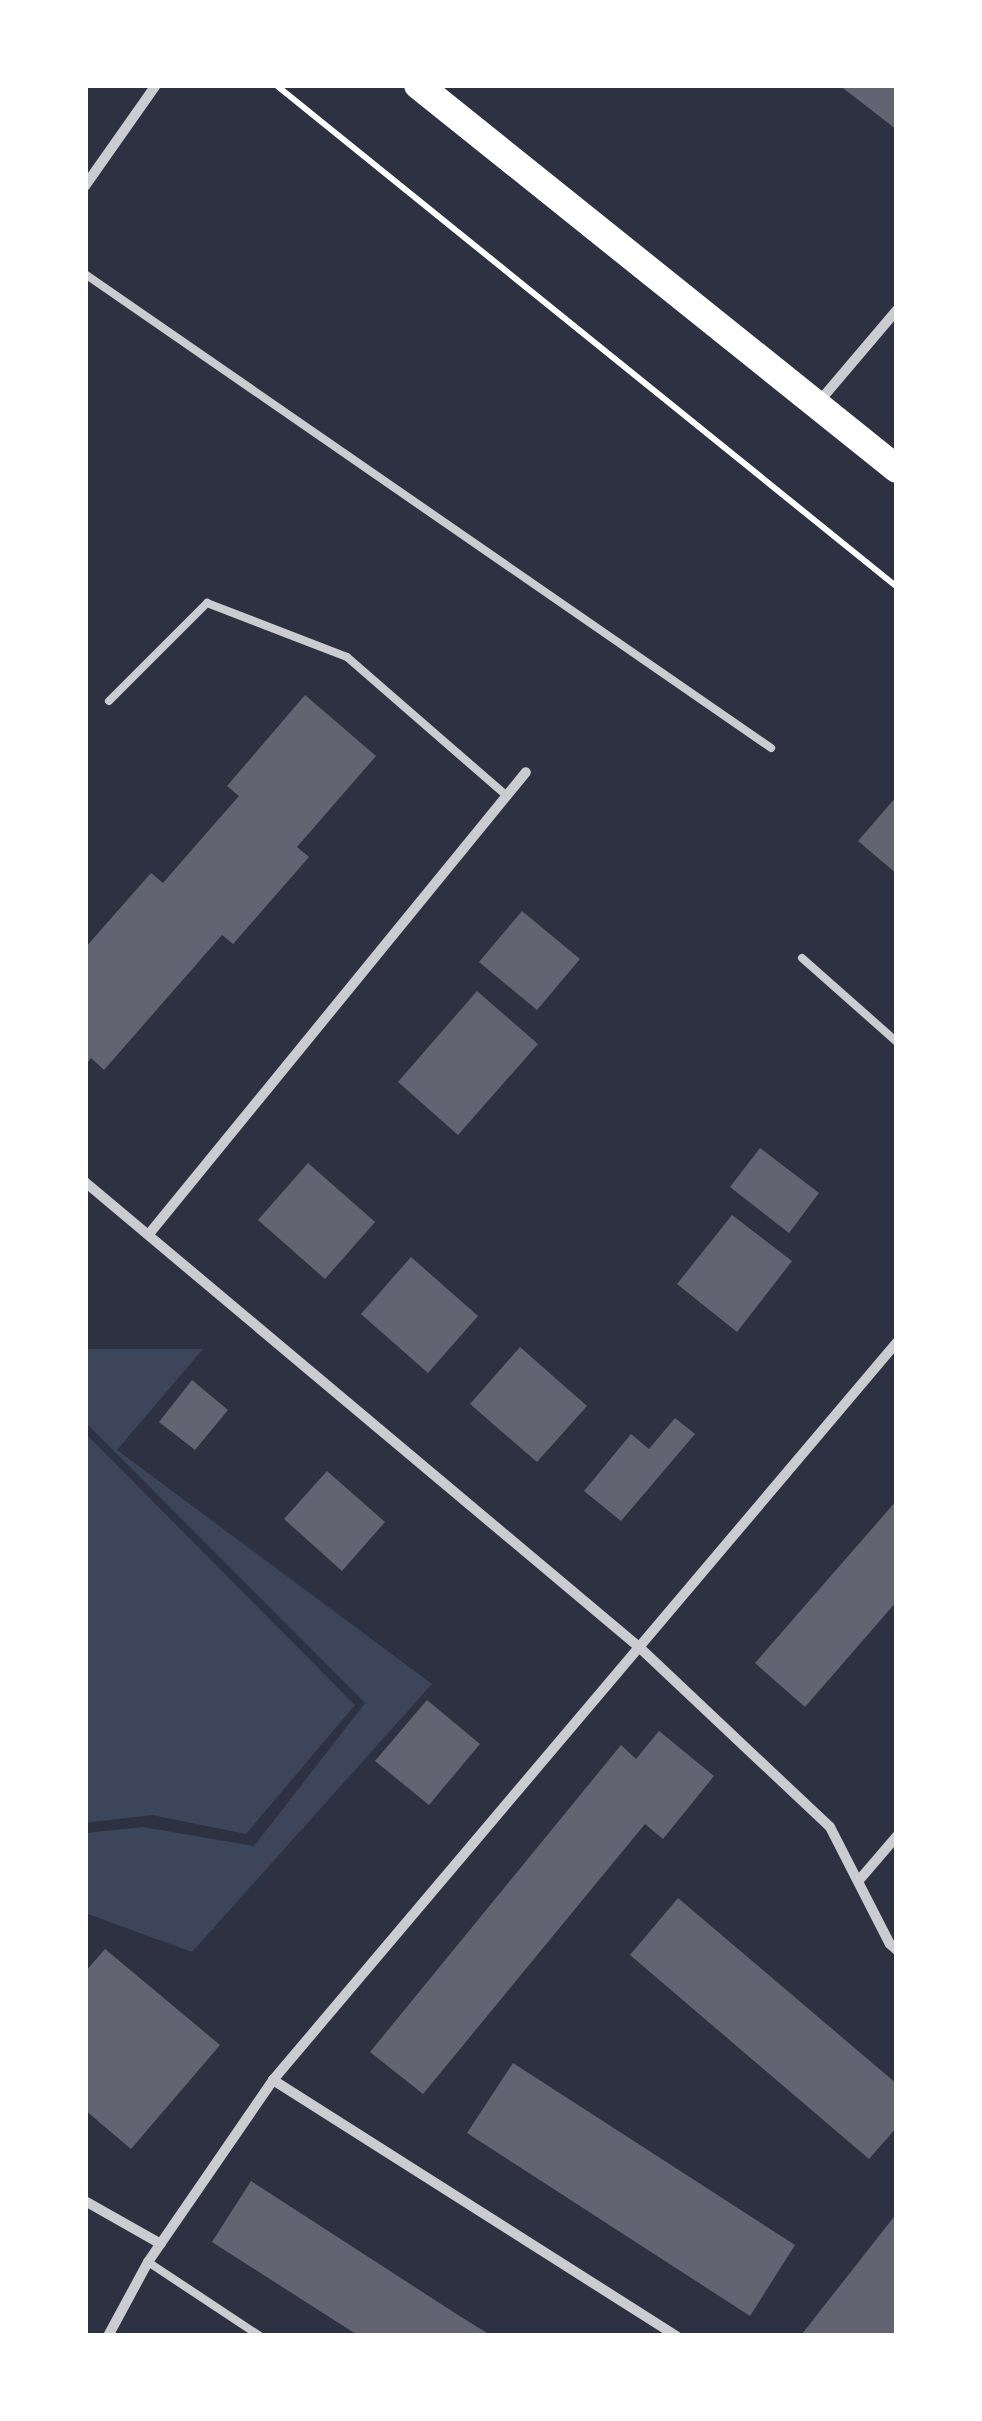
<!DOCTYPE html>
<html>
<head>
<meta charset="utf-8">
<style>
	body { margin:0 }
	#map { position:relative; width:982px; height:2421px; overflow:hidden; background:#2d3142; font-family:Literata,serif }
	div>[style] { position:absolute }
	.green>* { inset:0; background:#3c4559 }
	.building>* { inset:0; background:#626471 }
	.path>* { height:6px; margin:-3px; padding:0 3px; transform-origin:3px; border-radius:3px; background:#fff }
	.service>* { height:8px; margin:-4px; padding:0 4px; transform-origin:4px; border-radius:4px; background:#caccd0 }
	.minor>* { height:10px; margin:-5px; padding:0 5px; transform-origin:5px; border-radius:5px; background:#caccd0 }
	.trunk>* { height:28px; margin:-14px; padding:0 14px; transform-origin:14px; border-radius:14px; background:#fff }
	span { translate:-50% -50%; white-space:nowrap; text-align:center; line-height:1.15; -webkit-text-stroke:10px #fff; paint-order:stroke }
	.frame { position:absolute; inset:0; border:88px solid #fff; pointer-events:none }
</style>
</head>
<body>
<div id="map">
	<div class="green">
		<i style="clip-path:polygon(85px 1349px,203px 1349px,117px 1450px,432px 1684px,192px 1952px,85px 1913px,85px 1833px,143px 1827px,254px 1846px,365px 1703px,85px 1422px)"></i>
		<i style="clip-path:polygon(85px 1433px,355px 1705px,246px 1834px,152px 1815px,85px 1823px)"></i>
	</div>
	<div class="building">
		<i style="clip-path:polygon(839px 85px,897px 85px,897px 130px)"></i>
		<i style="clip-path:polygon(305px 695px,376px 756px,297px 847px,309px 857px,233px 944px,222px 935px,104px 1070px,91px 1058px,85px 1066px,85px 948px,151px 873px,163px 883px,203px 837px,239px 796px,227px 786px)"></i>
		<i style="clip-path:polygon(897px 796px,897px 874px,858px 841px)"></i>
		<i style="clip-path:polygon(522px 911px,580px 959px,537px 1010px,479px 962px)"></i>
		<i style="clip-path:polygon(477px 991px,538px 1044px,458px 1135px,398px 1082px)"></i>
		<i style="clip-path:polygon(760px 1148px,819px 1193px,789px 1233px,730px 1187px)"></i>
		<i style="clip-path:polygon(308px 1163px,375px 1222px,325px 1279px,258px 1220px)"></i>
		<i style="clip-path:polygon(732px 1215px,792px 1261px,737px 1332px,677px 1284px)"></i>
		<i style="clip-path:polygon(411px 1257px,478px 1316px,428px 1373px,361px 1314px)"></i>
		<i style="clip-path:polygon(520px 1347px,587px 1406px,537px 1462px,470px 1404px)"></i>
		<i style="clip-path:polygon(192px 1380px,228px 1410px,195px 1450px,159px 1422px)"></i>
		<i style="clip-path:polygon(675px 1418px,695px 1434px,621px 1521px,584px 1491px,631px 1434px,649px 1449px)"></i>
		<i style="clip-path:polygon(327px 1471px,385px 1522px,342px 1571px,284px 1519px)"></i>
		<i style="clip-path:polygon(897px 1500px,897px 1601px,805px 1707px,755px 1663px)"></i>
		<i style="clip-path:polygon(427px 1700px,480px 1744px,429px 1805px,375px 1761px)"></i>
		<i style="clip-path:polygon(659px 1731px,714px 1776px,663px 1839px,645px 1824px,423px 2094px,370px 2052px,621px 1745px,636px 1759px)"></i>
		<i style="clip-path:polygon(678px 1898px,897px 2084px,897px 2127px,869px 2159px,630px 1955px)"></i>
		<i style="clip-path:polygon(105px 1949px,220px 2045px,131px 2149px,85px 2110px,85px 1972px)"></i>
		<i style="clip-path:polygon(513px 2063px,795px 2245px,750px 2316px,467px 2133px)"></i>
		<i style="clip-path:polygon(251px 2181px,458px 2315px,492px 2336px,359px 2336px,212px 2242px)"></i>
		<i style="clip-path:polygon(897px 2213px,897px 2336px,805px 2336px,802px 2334px)"></i>
	</div>
	<div class="path">
		<i style="left:276px;top:85px;width:799px;rotate:38.95deg"></i>
	</div>
	<div class="service">
		<i style="left:85px;top:274px;width:834px;rotate:34.64deg"></i>
		<i style="left:109px;top:701px;width:139px;rotate:-45deg"></i>
		<i style="left:207px;top:603px;width:150px;rotate:21.1deg"></i>
		<i style="left:347px;top:657px;width:212px;rotate:41deg"></i>
		<i style="left:802px;top:958px;width:127px;rotate:41.5deg"></i>
		<i style="left:148px;top:2262px;width:134px;rotate:33.5deg"></i>
	</div>
	<div class="minor">
		<i style="left:85px;top:186px;width:123px;rotate:-54.9deg"></i>
		<i style="left:818px;top:403px;width:122px;rotate:-49.7deg"></i>
		<i style="left:85px;top:1182px;width:723px;rotate:40.01deg"></i>
		<i style="left:639px;top:1647px;width:262px;rotate:43.3deg"></i>
		<i style="left:830px;top:1827px;width:131px;rotate:62.9deg"></i>
		<i style="left:890px;top:1944px;width:9px;rotate:41deg"></i>
		<i style="left:149px;top:1234px;width:596px;rotate:-50.78deg"></i>
		<i style="left:860px;top:1879px;width:57px;rotate:-49.3deg"></i>
		<i style="left:273px;top:2080px;width:478px;rotate:32.4deg"></i>
		<i style="left:85px;top:2201px;width:87px;rotate:29.5deg"></i>
		<i style="left:108px;top:2336px;width:84px;rotate:-61.6deg"></i>
		<i style="left:148px;top:2262px;width:221px;rotate:-55.5deg"></i>
		<i style="left:273px;top:2080px;width:966px;rotate:-49.78deg"></i>
	</div>
	<div class="trunk">
		<i style="left:418px;top:85px;width:614px;rotate:38.72deg"></i>
	</div>
	<div class="frame"></div>
</div>
</body>
</html>
